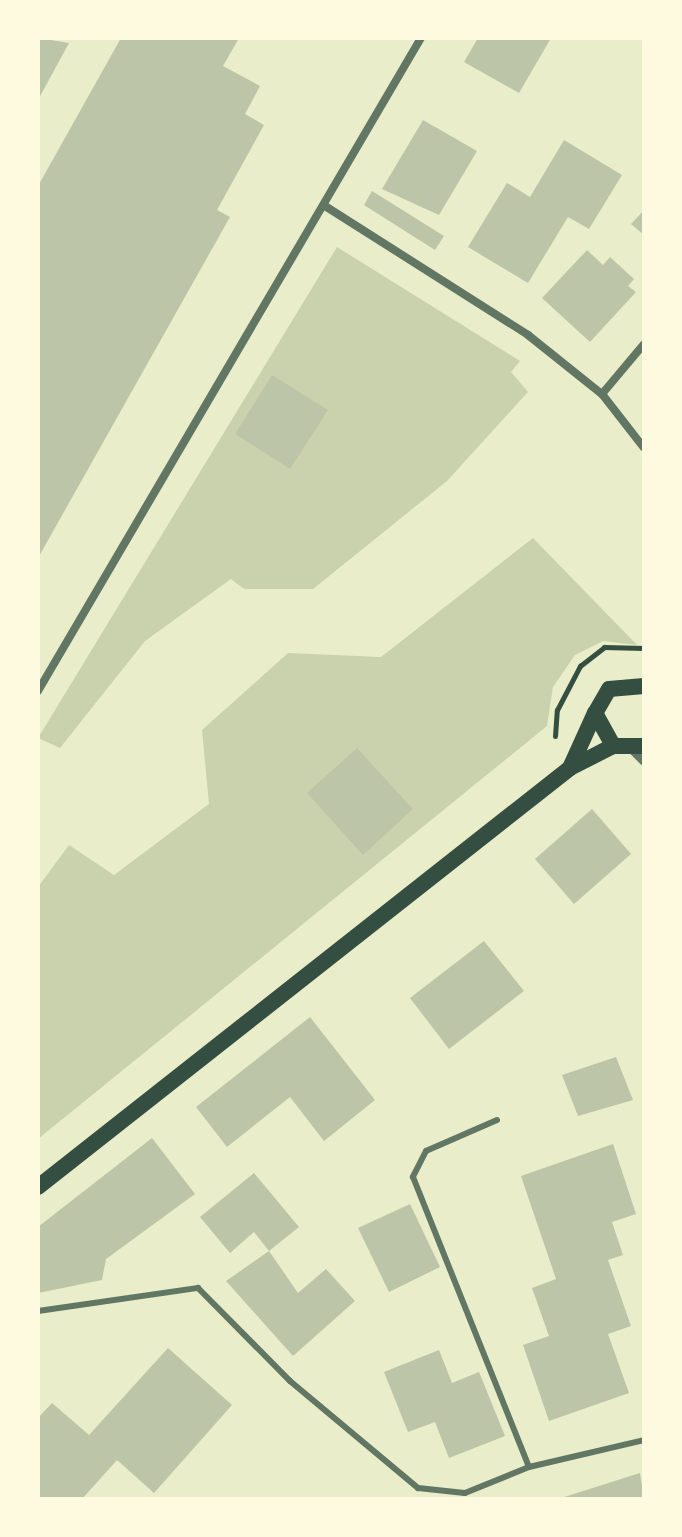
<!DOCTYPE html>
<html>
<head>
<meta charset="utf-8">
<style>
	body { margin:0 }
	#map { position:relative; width:682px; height:1537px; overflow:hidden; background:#e9edc9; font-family:"Source Sans 3",sans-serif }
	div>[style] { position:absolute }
	.green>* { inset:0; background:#cad2ad }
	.building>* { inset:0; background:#bcc5a7 }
	.path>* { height:5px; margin:-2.5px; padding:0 2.5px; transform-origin:2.5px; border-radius:2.5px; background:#344e41 }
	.service>* { height:6px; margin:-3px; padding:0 3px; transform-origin:3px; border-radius:3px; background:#617663 }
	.minor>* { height:8px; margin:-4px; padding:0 4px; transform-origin:4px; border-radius:4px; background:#617663 }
	.secondary>* { height:16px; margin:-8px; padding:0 8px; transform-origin:8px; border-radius:8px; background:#344e41 }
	span { translate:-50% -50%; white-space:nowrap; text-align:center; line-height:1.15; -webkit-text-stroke:8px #fefae0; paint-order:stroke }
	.frame { position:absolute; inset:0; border:40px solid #fefae0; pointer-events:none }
</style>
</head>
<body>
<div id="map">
	<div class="green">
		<i style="clip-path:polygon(337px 247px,520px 361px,511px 372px,528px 392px,447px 481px,313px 589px,244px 589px,231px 579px,145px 641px,60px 748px,38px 738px)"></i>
		<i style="clip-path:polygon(533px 538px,637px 645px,603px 641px,575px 655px,553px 687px,547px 726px,38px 1139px,38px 887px,69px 845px,114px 875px,209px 804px,202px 730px,288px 653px,381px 657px)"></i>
	</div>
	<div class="building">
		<i style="clip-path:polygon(38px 38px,69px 43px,38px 100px)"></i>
		<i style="clip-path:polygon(121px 38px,239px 38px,223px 66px,260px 86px,245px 114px,264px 125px,217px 210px,230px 217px,38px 558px,38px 186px)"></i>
		<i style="clip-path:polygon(478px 38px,551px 38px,519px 93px,464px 62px)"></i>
		<i style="clip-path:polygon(423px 120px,477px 151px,439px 215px,382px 189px)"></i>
		<i style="clip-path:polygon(564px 140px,622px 175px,589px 229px,568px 217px,528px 283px,468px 247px,507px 183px,530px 197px)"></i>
		<i style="clip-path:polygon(372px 191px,444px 236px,435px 250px,364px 205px)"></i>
		<i style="clip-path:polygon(644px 210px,644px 235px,631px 224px)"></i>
		<i style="clip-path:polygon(587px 250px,603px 265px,610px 257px,634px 279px,628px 286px,636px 292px,590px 342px,542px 298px)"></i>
		<i style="clip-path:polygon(272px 375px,328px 410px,290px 469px,235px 434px)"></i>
		<i style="clip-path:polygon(357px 748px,413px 809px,363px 855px,307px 793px)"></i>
		<i style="clip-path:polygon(592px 809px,631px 854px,574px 904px,535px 859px)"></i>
		<i style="clip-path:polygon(484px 941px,524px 991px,449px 1049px,410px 998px)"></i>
		<i style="clip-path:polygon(310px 1017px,375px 1100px,324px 1141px,290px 1097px,227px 1147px,196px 1107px)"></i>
		<i style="clip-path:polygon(616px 1057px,633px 1100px,578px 1116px,562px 1075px)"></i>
		<i style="clip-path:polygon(152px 1138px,195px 1194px,106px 1259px,102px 1280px,38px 1293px,38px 1227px)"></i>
		<i style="clip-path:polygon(613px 1144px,636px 1214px,612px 1222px,623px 1255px,608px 1260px,631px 1326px,608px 1334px,629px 1393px,549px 1421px,523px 1345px,549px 1336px,532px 1288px,556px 1279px,521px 1176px)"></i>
		<i style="clip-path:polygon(254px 1173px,299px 1227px,269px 1251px,298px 1293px,326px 1269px,355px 1301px,293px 1356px,226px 1281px,269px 1251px,254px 1232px,230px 1253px,200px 1217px)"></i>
		<i style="clip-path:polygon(410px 1204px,440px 1267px,389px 1292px,358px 1228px)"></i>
		<i style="clip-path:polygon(168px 1348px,232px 1405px,154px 1493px,117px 1460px,82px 1499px,38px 1499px,38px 1418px,52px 1403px,89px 1435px)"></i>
		<i style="clip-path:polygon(439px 1350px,452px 1383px,479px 1372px,505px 1436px,449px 1458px,435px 1422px,408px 1432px,384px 1372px)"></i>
		<i style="clip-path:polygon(640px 1473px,644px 1499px,561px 1499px,561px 1498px)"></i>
	</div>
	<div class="path">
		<i style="left:555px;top:736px;width:26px;rotate:-86deg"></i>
		<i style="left:557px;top:710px;width:50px;rotate:-62.4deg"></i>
		<i style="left:580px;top:666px;width:31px;rotate:-38deg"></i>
		<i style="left:604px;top:647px;width:40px;rotate:1.4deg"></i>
	</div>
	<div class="service">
		<i style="left:497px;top:1120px;width:77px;rotate:156.4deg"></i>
		<i style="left:426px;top:1151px;width:29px;rotate:117deg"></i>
		<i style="left:413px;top:1177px;width:312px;rotate:68.2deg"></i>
		<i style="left:38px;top:1311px;width:162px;rotate:-8.2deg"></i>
		<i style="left:198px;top:1288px;width:131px;rotate:45.3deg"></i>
		<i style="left:290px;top:1381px;width:167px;rotate:39.9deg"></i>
		<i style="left:418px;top:1488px;width:47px;rotate:6.1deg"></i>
		<i style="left:465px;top:1493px;width:69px;rotate:-22.1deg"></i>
		<i style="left:529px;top:1467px;width:118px;rotate:-13.2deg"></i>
	</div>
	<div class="minor">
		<i style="left:325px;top:206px;width:241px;rotate:32.4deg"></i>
		<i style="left:528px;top:335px;width:95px;rotate:38.6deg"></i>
		<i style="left:602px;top:394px;width:68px;rotate:52.1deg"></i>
		<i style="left:602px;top:394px;width:65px;rotate:-50deg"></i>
		<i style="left:38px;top:691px;width:757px;rotate:-59.61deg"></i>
		<i style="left:631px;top:749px;width:18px;rotate:45deg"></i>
	</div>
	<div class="secondary">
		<i style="left:644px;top:686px;width:35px;rotate:175deg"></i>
		<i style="left:609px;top:689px;width:28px;rotate:120deg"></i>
		<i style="left:595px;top:713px;width:38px;rotate:61deg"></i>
		<i style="left:613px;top:746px;width:31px"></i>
		<i style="left:570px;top:768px;width:60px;rotate:-65.6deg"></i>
		<i style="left:38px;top:1187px;width:677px;rotate:-38.22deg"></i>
		<i style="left:570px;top:768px;width:48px;rotate:-27.1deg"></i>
	</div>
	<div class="frame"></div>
</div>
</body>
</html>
